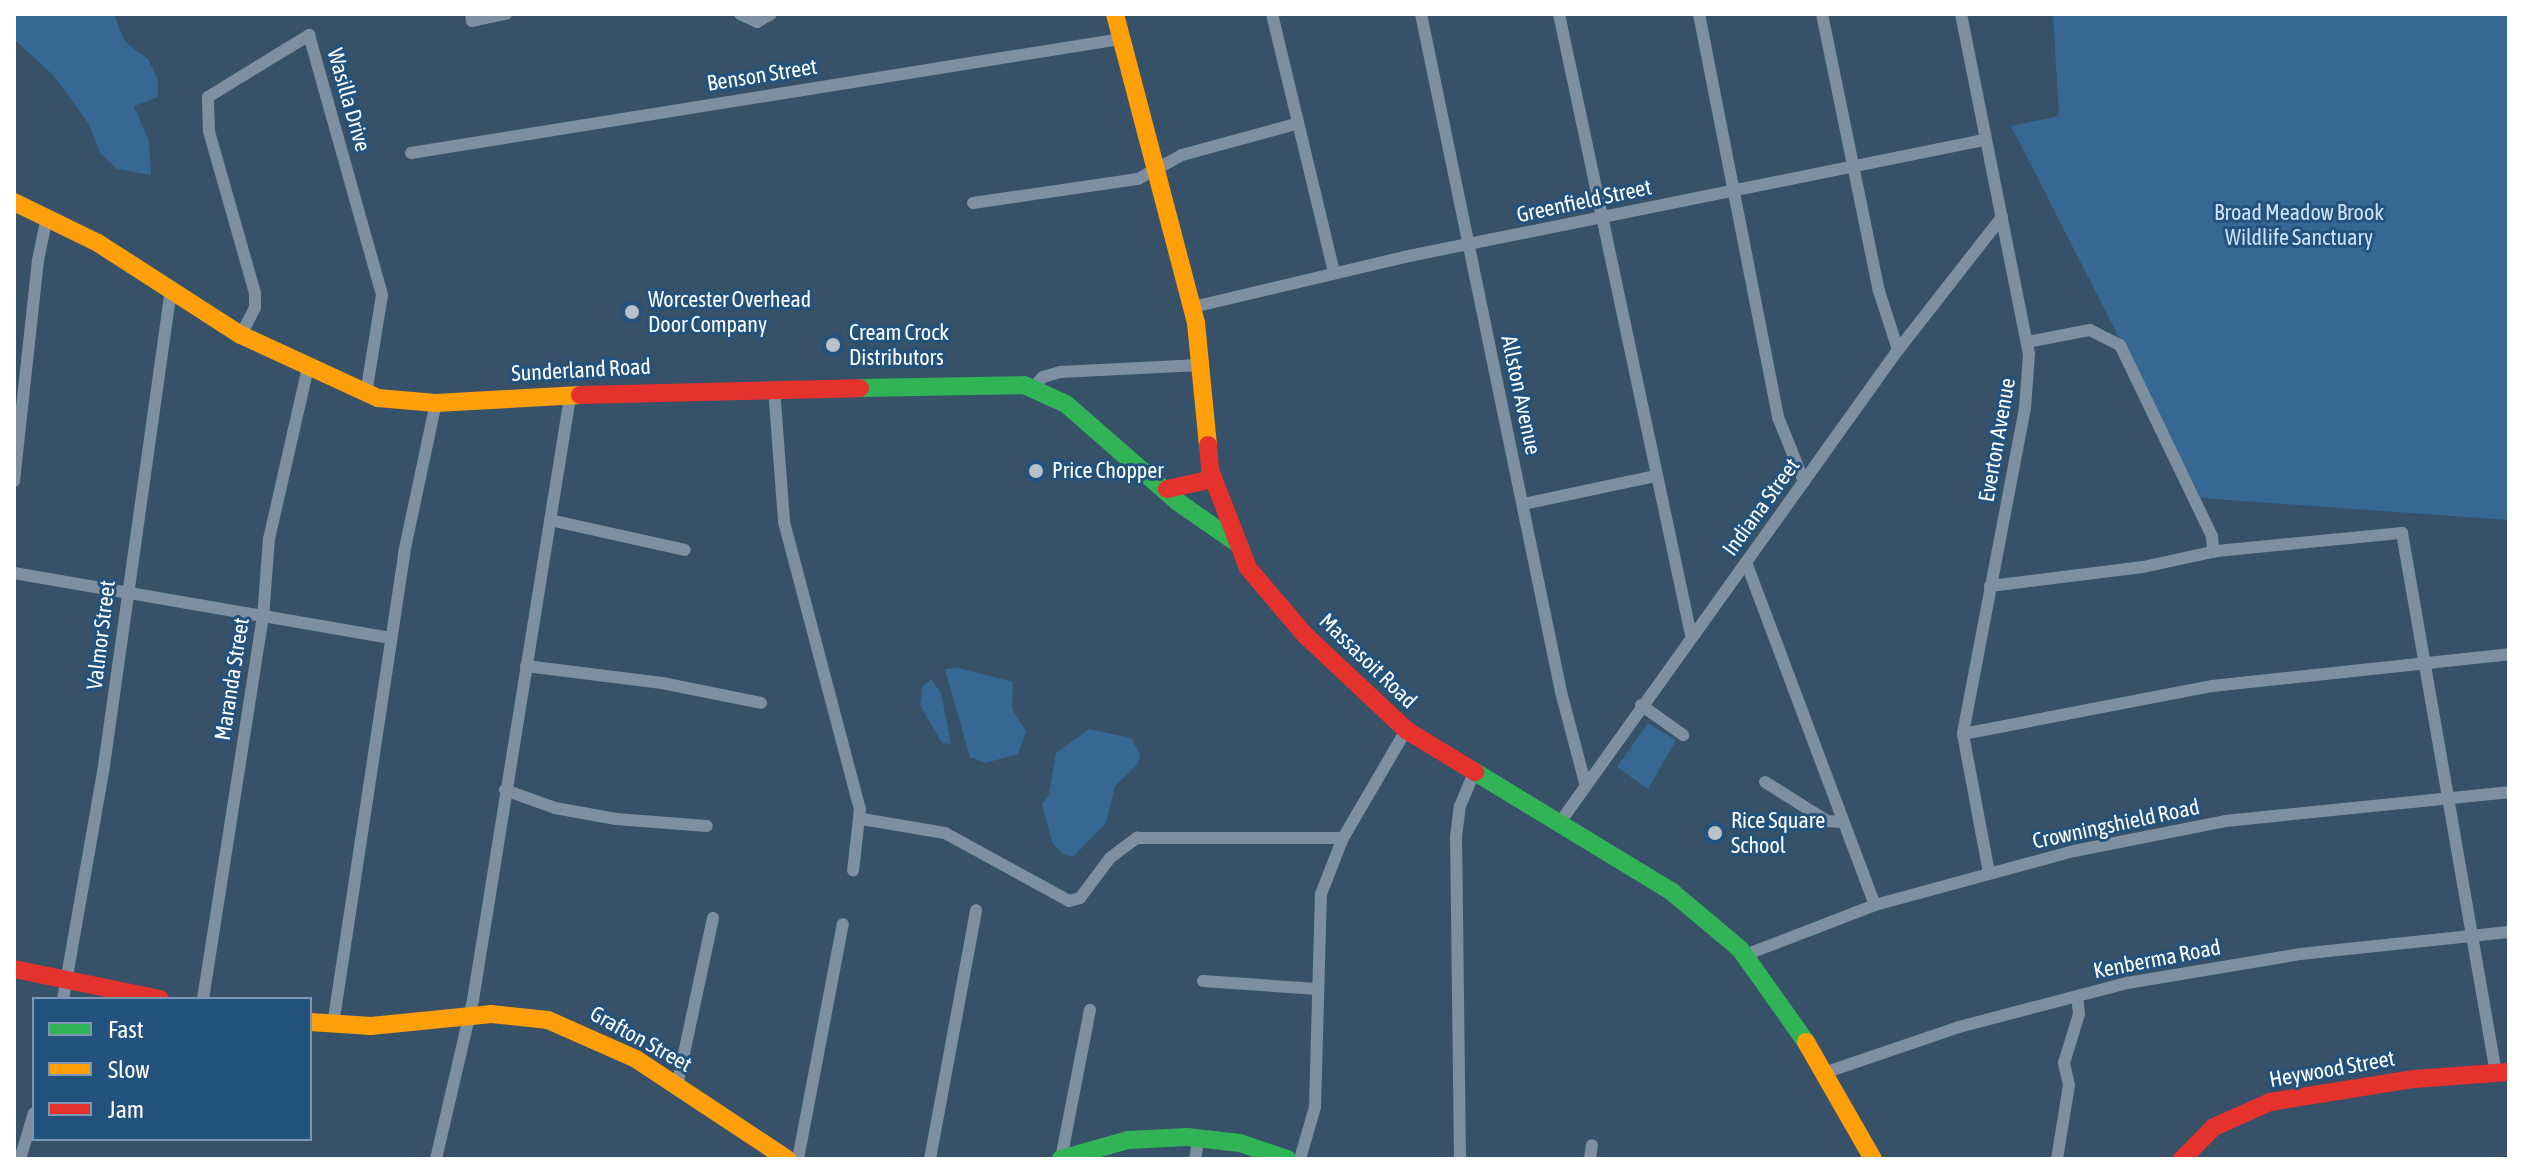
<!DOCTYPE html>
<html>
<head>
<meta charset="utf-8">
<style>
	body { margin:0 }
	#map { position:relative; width:2523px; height:1173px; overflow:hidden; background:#375169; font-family:"Asap Condensed",sans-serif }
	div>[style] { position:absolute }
	.green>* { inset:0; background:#376894 }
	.street>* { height:12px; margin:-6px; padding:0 6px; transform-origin:6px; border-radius:6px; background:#7d8fa0 }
	.fast>* { height:18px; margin:-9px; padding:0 9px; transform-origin:9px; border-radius:9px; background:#30b455 }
	.slow>* { height:18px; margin:-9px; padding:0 9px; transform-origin:9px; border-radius:9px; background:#ff9f0a }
	.jam>* { height:18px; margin:-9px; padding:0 9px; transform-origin:9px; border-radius:9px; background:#e5322d }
	.dots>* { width:22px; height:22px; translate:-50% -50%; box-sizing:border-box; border:4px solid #23527d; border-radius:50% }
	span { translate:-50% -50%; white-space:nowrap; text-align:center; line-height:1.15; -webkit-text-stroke:6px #23527d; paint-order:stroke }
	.street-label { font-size:22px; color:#fff }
	.park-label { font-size:22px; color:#cbe1f5 }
	.poi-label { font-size:22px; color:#fff }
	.left { translate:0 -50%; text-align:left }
	.frame { position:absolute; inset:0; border:16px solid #fff; pointer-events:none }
	.legend { position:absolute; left:32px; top:997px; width:280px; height:144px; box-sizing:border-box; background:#23527d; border:2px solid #7b97b1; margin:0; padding:10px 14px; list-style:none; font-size:24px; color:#fff }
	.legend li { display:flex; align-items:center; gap:16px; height:40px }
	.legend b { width:40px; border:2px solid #7b97b1 }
</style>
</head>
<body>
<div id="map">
	<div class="green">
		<i style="clip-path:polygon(14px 14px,114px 14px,125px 42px,148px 59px,158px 80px,158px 97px,134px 106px,149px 141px,151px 175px,117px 169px,100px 153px,89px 124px,54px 76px,14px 39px)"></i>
		<i style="clip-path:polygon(2053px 14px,2509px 14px,2509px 520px,2201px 498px,2011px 126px,2059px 116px)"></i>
		<i style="clip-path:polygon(958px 668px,1013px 682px,1012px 709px,1026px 731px,1018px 754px,985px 763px,970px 757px,945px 669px)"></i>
		<i style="clip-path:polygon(931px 679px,941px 693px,951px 744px,942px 743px,920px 705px,922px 687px)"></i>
		<i style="clip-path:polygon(1648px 723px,1676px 740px,1648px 789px,1617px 767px)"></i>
		<i style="clip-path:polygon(1089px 729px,1131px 738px,1140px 754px,1138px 764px,1115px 786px,1106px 823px,1073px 857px,1063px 854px,1052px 842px,1042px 805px,1049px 794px,1056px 753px)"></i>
	</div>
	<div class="street">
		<i style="left:471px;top:14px;width:7px;rotate:82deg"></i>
		<i style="left:472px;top:21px;width:35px;rotate:-12deg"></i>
		<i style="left:740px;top:14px;width:19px;rotate:25deg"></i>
		<i style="left:757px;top:22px;width:16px;rotate:-30deg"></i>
		<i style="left:1272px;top:14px;width:266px;rotate:76.5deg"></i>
		<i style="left:1421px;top:14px;width:692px;rotate:78.33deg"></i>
		<i style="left:1561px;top:692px;width:94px;rotate:75.2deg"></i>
		<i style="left:1559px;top:14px;width:635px;rotate:78deg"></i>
		<i style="left:1699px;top:14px;width:411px;rotate:78.9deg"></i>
		<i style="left:1778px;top:417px;width:70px;rotate:68.2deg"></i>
		<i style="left:1822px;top:14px;width:283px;rotate:78.4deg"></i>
		<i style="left:1879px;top:291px;width:62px;rotate:72.1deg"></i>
		<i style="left:1961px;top:14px;width:347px;rotate:78.7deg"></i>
		<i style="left:2029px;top:354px;width:54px;rotate:94.2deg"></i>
		<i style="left:2025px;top:408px;width:332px;rotate:100.8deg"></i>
		<i style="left:1963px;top:734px;width:141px;rotate:79.4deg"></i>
		<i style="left:411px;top:153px;width:718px;rotate:-9.13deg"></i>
		<i style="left:973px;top:203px;width:167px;rotate:-8.3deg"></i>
		<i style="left:1138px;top:179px;width:50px;rotate:-28.6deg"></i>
		<i style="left:1182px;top:155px;width:118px;rotate:-15.2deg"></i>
		<i style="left:1193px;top:307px;width:217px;rotate:-13.3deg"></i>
		<i style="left:1404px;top:257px;width:592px;rotate:-11.4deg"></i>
		<i style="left:241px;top:335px;width:30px;rotate:-63deg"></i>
		<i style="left:255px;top:308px;width:15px;rotate:-90deg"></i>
		<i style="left:255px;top:293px;width:168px;rotate:-105.9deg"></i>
		<i style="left:209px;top:131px;width:34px;rotate:-92deg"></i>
		<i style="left:208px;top:97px;width:119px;rotate:-31.5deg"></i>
		<i style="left:309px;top:35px;width:270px;rotate:74.3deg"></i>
		<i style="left:382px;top:295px;width:100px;rotate:99.2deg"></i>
		<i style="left:2028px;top:342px;width:63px;rotate:-11deg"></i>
		<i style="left:2090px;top:330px;width:34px;rotate:27deg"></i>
		<i style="left:2120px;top:345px;width:212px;rotate:64.3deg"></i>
		<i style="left:2212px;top:536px;width:16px;rotate:86deg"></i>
		<i style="left:774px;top:388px;width:134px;rotate:85.7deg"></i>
		<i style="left:784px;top:522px;width:297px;rotate:75.2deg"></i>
		<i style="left:860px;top:809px;width:62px;rotate:96.4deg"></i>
		<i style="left:1033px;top:388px;width:15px;rotate:-48deg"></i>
		<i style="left:1043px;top:377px;width:18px;rotate:-16deg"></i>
		<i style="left:1060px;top:372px;width:140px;rotate:-2.9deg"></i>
		<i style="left:14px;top:481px;width:222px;rotate:-83.8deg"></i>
		<i style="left:38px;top:260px;width:44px;rotate:-78.2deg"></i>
		<i style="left:1524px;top:504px;width:135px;rotate:-12deg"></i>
		<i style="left:550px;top:520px;width:138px;rotate:12.5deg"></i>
		<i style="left:1746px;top:562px;width:366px;rotate:69.4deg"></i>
		<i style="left:14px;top:573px;width:382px;rotate:9.8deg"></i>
		<i style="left:1990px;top:586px;width:154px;rotate:-7.1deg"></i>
		<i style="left:2143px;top:567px;width:76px;rotate:-12.2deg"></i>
		<i style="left:2217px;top:551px;width:186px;rotate:-5.6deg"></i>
		<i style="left:2402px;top:533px;width:548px;rotate:80.13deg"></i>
		<i style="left:526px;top:666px;width:137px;rotate:7.1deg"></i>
		<i style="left:662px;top:683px;width:101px;rotate:11.4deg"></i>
		<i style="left:1641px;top:705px;width:52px;rotate:35.5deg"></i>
		<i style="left:1963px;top:734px;width:254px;rotate:-10.9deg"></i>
		<i style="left:2212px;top:686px;width:299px;rotate:-6.1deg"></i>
		<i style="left:1765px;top:782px;width:73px;rotate:32.2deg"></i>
		<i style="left:1827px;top:821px;width:15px;rotate:4deg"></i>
		<i style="left:505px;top:790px;width:53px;rotate:19.8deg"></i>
		<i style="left:555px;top:808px;width:62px;rotate:10.2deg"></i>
		<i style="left:616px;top:819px;width:91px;rotate:4.4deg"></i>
		<i style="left:862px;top:819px;width:84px;rotate:9.6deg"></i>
		<i style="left:945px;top:833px;width:141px;rotate:28.7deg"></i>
		<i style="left:1069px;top:901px;width:11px;rotate:-15deg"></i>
		<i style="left:1080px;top:898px;width:50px;rotate:-53.1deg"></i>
		<i style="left:1110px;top:858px;width:34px;rotate:-37deg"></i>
		<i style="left:1137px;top:838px;width:206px"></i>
		<i style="left:1558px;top:825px;width:584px;rotate:-54.41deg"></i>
		<i style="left:1898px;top:350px;width:169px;rotate:-52deg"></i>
		<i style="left:1745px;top:955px;width:139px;rotate:-21deg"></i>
		<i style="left:1875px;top:905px;width:206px;rotate:-15.2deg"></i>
		<i style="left:2074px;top:851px;width:154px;rotate:-11.2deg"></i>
		<i style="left:2225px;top:821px;width:285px;rotate:-5.8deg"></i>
		<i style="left:1203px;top:981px;width:114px;rotate:4deg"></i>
		<i style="left:63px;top:999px;width:237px;rotate:-80deg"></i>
		<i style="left:104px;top:766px;width:480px;rotate:-82deg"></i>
		<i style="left:203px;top:999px;width:386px;rotate:-81.1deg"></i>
		<i style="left:263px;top:618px;width:79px;rotate:-85.7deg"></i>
		<i style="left:269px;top:539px;width:176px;rotate:-77.2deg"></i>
		<i style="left:333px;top:1025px;width:477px;rotate:-81.4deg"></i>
		<i style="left:404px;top:553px;width:153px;rotate:-78deg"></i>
		<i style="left:1824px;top:1073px;width:143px;rotate:-18.8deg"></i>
		<i style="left:1959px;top:1027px;width:174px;rotate:-14.7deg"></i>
		<i style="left:2127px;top:983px;width:175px;rotate:-9.5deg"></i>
		<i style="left:2300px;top:954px;width:210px;rotate:-6deg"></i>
		<i style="left:677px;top:1086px;width:172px;rotate:-77.9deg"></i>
		<i style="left:20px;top:1159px;width:48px;rotate:-73.1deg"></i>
		<i style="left:436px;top:1159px;width:163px;rotate:-76.9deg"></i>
		<i style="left:473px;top:1000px;width:611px;rotate:-80.86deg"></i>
		<i style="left:798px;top:1159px;width:239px;rotate:-79.2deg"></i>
		<i style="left:930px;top:1159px;width:253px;rotate:-79.5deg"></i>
		<i style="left:1061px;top:1159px;width:152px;rotate:-79deg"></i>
		<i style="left:1195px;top:1159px;width:22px;rotate:-80deg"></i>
		<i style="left:1300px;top:1159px;width:54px;rotate:-73.9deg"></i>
		<i style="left:1315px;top:1107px;width:213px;rotate:-88.4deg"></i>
		<i style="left:1321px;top:894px;width:60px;rotate:-68.6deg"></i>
		<i style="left:1343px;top:838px;width:125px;rotate:-59.7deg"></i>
		<i style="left:1460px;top:1159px;width:322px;rotate:-90.7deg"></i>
		<i style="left:1456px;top:837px;width:31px;rotate:-83deg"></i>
		<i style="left:1460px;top:806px;width:36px;rotate:-67deg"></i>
		<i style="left:1590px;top:1159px;width:14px;rotate:-82deg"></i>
		<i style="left:2057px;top:1159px;width:75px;rotate:-80.8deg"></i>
		<i style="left:2069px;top:1085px;width:23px;rotate:-103deg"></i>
		<i style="left:2064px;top:1063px;width:51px;rotate:-73deg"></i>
		<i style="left:2079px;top:1014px;width:18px;rotate:-96deg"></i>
	</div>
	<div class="fast">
		<i style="left:860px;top:388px;width:164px;rotate:-1deg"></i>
		<i style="left:1024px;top:385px;width:46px;rotate:24.3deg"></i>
		<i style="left:1066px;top:404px;width:149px;rotate:41.2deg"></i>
		<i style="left:1178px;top:502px;width:68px;rotate:34.9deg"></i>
		<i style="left:1475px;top:772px;width:231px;rotate:31.3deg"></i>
		<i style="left:1672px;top:892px;width:89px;rotate:40deg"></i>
		<i style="left:1740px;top:949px;width:114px;rotate:54.6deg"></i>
		<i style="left:1061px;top:1159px;width:70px;rotate:-15.8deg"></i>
		<i style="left:1128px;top:1140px;width:59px;rotate:-2.9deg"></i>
		<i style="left:1187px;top:1137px;width:53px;rotate:6.5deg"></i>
		<i style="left:1240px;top:1143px;width:50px;rotate:18.8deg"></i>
	</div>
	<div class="slow">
		<i style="left:1115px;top:14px;width:319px;rotate:75.3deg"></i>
		<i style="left:1196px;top:323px;width:123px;rotate:84.4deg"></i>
		<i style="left:14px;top:202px;width:93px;rotate:26deg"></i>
		<i style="left:98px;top:243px;width:170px;rotate:32.8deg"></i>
		<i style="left:241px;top:335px;width:151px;rotate:24.7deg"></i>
		<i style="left:378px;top:398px;width:58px;rotate:4.9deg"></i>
		<i style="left:436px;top:403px;width:144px;rotate:-3.2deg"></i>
		<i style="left:310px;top:1022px;width:61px;rotate:3.8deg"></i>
		<i style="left:371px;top:1026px;width:121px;rotate:-5.7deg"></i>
		<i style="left:491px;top:1014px;width:57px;rotate:6deg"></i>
		<i style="left:548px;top:1020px;width:96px;rotate:23.9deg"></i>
		<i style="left:636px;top:1059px;width:181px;rotate:33.5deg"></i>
		<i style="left:1806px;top:1042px;width:135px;rotate:60.2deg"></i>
	</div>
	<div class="jam">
		<i style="left:580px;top:395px;width:280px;rotate:-1.4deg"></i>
		<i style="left:1208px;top:445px;width:25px;rotate:85deg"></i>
		<i style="left:1210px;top:470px;width:105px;rotate:68.8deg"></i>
		<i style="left:1248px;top:568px;width:88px;rotate:49.6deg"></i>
		<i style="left:1305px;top:635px;width:139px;rotate:43.2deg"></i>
		<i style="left:1406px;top:730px;width:81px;rotate:31.3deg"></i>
		<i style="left:1167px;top:489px;width:47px;rotate:-12.3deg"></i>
		<i style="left:14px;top:969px;width:149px;rotate:11.6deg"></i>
		<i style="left:2182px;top:1159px;width:45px;rotate:-45deg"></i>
		<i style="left:2214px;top:1127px;width:61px;rotate:-24.1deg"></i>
		<i style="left:2270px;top:1102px;width:146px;rotate:-9.1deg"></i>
		<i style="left:2414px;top:1079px;width:95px;rotate:-4.2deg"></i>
	</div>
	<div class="dots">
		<i style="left:632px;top:312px;background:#b9c2ca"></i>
		<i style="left:833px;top:345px;background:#b9c2ca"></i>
		<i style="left:1036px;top:471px;background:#b9c2ca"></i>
		<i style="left:1715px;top:833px;background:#b9c2ca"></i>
	</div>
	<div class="street-label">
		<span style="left:762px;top:75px;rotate:-9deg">Benson Street</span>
		<span style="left:349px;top:100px;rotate:74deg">Wasilla Drive</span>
		<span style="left:1584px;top:201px;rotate:-12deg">Greenfield Street</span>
		<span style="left:581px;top:370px;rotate:-3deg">Sunderland Road</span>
		<span style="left:1521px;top:395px;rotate:78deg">Allston Avenue</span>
		<span style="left:1997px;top:440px;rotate:-80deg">Everton Avenue</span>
		<span style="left:1761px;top:507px;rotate:-54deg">Indiana Street</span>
		<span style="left:101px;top:635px;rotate:-83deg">Valmor Street</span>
		<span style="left:1368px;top:661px;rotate:44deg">Massasoit Road</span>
		<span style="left:232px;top:679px;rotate:-81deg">Maranda Street</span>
		<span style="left:2116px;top:824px;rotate:-12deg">Crowningshield Road</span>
		<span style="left:2157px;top:959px;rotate:-11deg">Kenberma Road</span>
		<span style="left:641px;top:1039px;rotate:29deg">Grafton Street</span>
		<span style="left:2332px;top:1069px;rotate:-10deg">Heywood Street</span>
	</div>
	<div class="park-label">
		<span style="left:2299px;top:225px">Broad Meadow Brook<br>Wildlife Sanctuary</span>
	</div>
	<div class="poi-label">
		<span class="left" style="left:648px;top:312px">Worcester Overhead<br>Door Company</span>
		<span class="left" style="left:849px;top:345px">Cream Crock<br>Distributors</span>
		<span class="left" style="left:1052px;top:471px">Price Chopper</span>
		<span class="left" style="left:1731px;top:833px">Rice Square<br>School</span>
	</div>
	<div class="frame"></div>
	<ul class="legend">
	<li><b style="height:10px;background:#30b455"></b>Fast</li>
	<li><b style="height:10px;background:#ff9f0a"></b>Slow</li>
	<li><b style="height:10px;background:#e5322d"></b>Jam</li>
	</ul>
</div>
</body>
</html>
